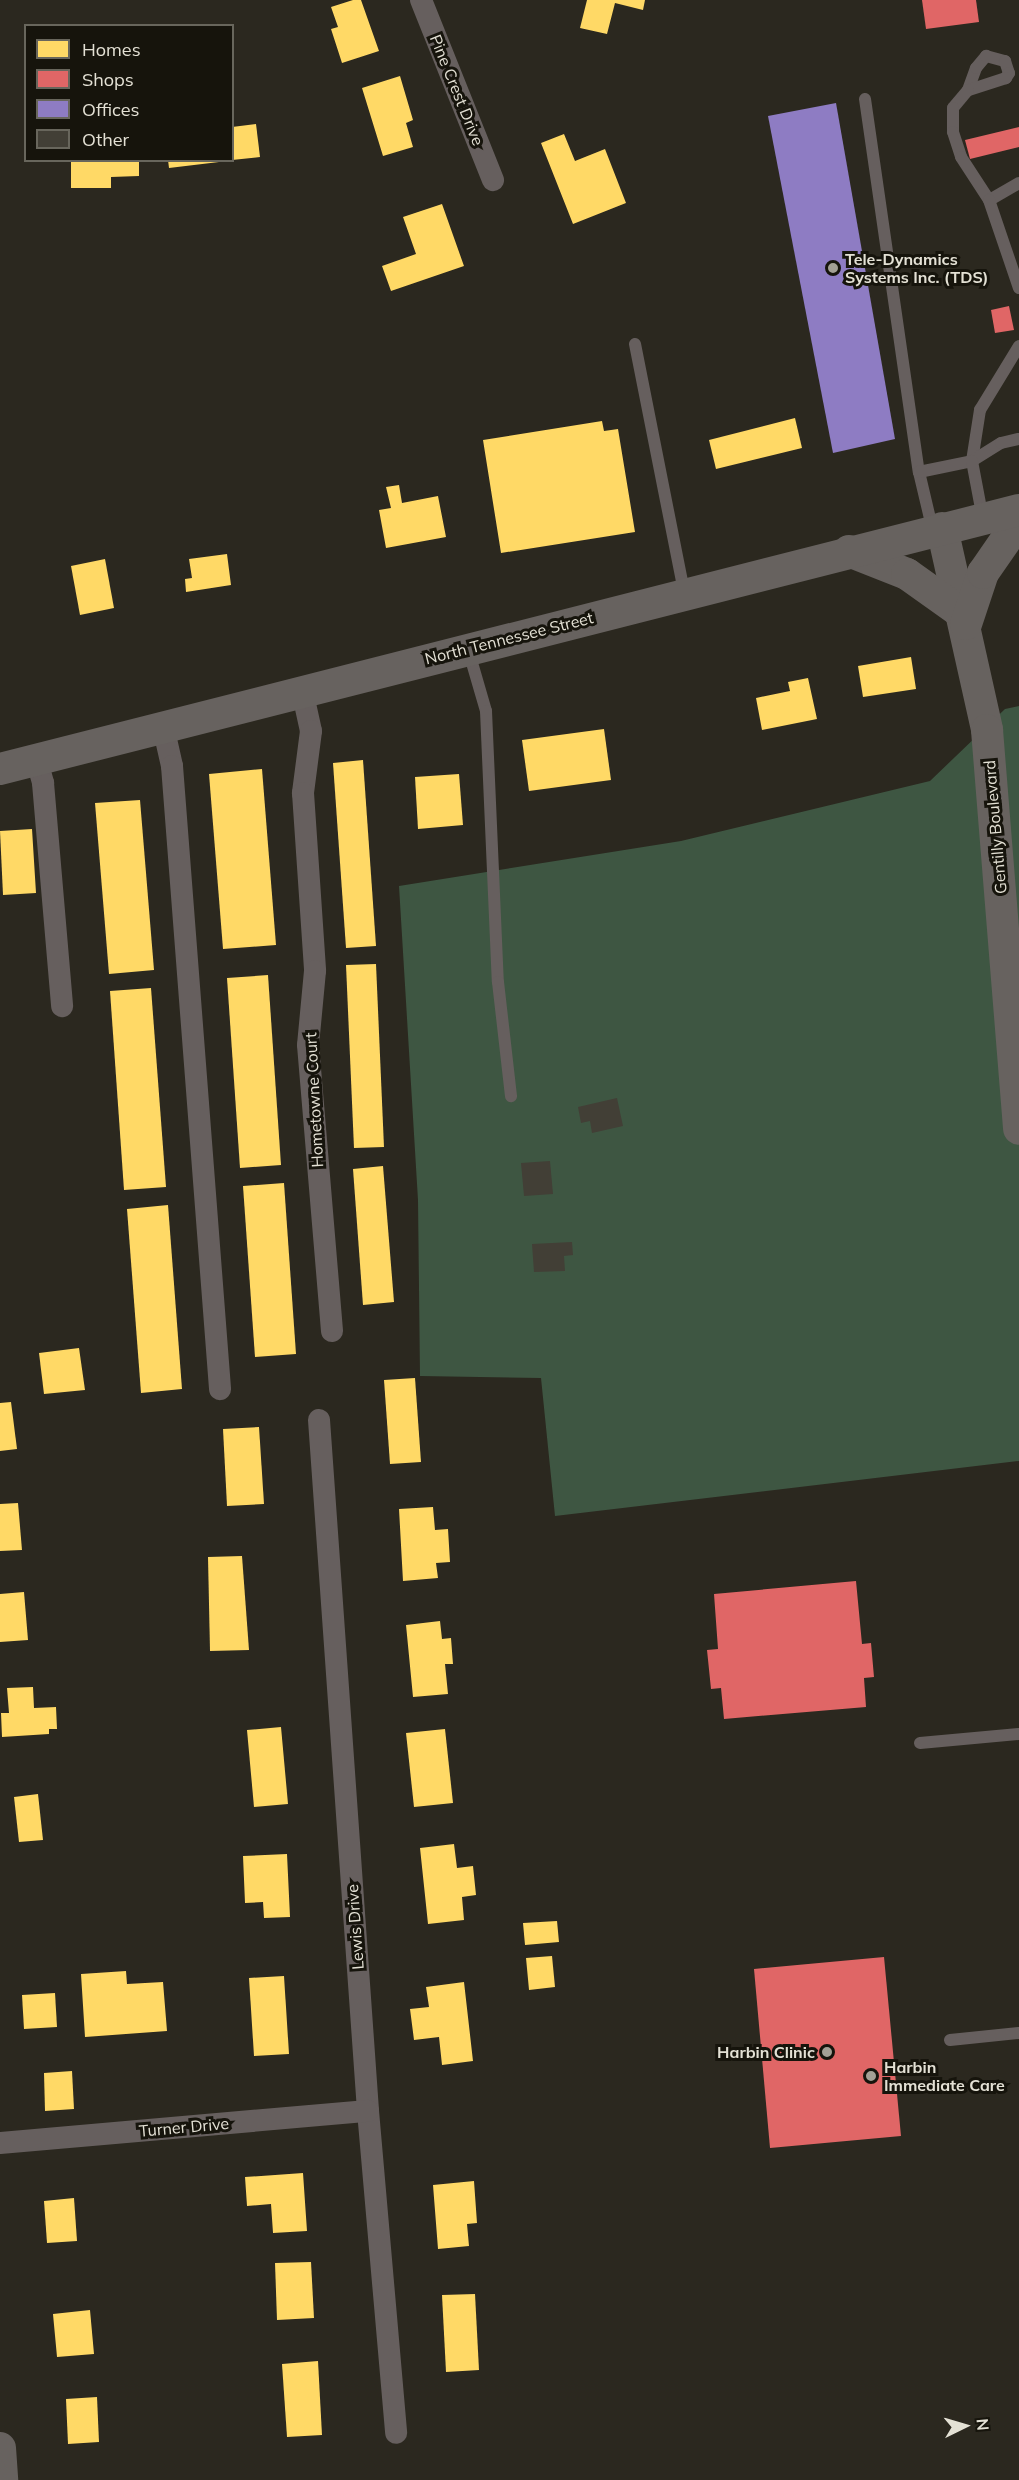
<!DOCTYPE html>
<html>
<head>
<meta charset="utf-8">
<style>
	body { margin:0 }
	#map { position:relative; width:1019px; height:2480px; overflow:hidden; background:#2b281f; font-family:Mulish,sans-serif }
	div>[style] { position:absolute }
	.green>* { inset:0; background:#3e5642 }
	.homes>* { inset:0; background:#ffd966 }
	.shops>* { inset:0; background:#e06666 }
	.offices>* { inset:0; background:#8e7cc3 }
	.building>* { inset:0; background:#423f36 }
	.lane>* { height:12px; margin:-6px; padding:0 6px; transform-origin:6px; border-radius:6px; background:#665f5e }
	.street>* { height:22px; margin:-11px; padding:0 11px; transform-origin:11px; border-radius:11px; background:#665f5e }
	.secondary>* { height:32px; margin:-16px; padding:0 16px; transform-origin:16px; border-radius:16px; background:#67625f }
	.dots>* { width:16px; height:16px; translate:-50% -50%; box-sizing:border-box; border:3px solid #16140c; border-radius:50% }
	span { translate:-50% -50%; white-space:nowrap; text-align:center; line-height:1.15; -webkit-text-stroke:6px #16140c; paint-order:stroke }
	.street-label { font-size:16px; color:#e4e1d5 }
	.poi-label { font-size:16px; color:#e4e1d5; font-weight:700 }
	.left { translate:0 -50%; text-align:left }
	.right { translate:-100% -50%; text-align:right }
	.legend { position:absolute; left:24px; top:24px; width:210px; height:138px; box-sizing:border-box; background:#16140c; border:2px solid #68665c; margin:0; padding:8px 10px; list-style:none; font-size:18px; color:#e4e1d5 }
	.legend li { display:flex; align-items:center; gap:12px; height:30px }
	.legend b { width:30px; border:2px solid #68665c }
	.north { position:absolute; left:935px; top:2396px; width:60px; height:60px; -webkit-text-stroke:4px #16140c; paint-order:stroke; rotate:85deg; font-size:16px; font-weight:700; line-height:24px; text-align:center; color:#e4e1d5 }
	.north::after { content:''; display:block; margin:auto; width:21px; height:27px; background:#e4e1d5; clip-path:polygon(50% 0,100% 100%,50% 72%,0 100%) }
</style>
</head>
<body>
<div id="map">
	<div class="green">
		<i style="clip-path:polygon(1019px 706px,1019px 1461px,555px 1516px,541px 1378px,420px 1376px,418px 1200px,399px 886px,681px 841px,930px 781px,1005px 709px)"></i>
	</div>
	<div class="homes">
		<i style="clip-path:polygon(353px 0,361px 0,379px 51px,342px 63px,331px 29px,338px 27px,331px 7px)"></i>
		<i style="clip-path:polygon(587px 0,645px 0,643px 10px,615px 3px,607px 34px,580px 28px)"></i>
		<i style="clip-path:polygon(400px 76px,413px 120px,406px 123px,413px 147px,383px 156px,362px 88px)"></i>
		<i style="clip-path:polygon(256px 124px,260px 157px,232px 160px,232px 127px)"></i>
		<i style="clip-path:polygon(564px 134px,575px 161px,605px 149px,626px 203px,573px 224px,541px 143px)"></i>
		<i style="clip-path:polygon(71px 160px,139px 160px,139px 176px,111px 177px,111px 188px,71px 188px)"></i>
		<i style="clip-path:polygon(168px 160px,219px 160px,219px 162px,169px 168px)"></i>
		<i style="clip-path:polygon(442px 204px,464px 266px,391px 291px,382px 266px,416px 254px,403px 217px)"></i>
		<i style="clip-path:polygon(795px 418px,802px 448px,716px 469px,709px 440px)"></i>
		<i style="clip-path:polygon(602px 421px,604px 431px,618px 429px,635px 532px,501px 553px,483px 440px)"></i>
		<i style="clip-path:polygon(399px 485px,402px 503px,438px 496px,446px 537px,386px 548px,379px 510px,391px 508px,386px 487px)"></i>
		<i style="clip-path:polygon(227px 554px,231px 585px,186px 592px,185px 579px,192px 578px,189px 559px)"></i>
		<i style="clip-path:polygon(105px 559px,114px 608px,80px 615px,71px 566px)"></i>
		<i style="clip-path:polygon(911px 657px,916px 689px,863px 697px,858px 666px)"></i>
		<i style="clip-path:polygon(808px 678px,817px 719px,762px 730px,756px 698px,790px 691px,788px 682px)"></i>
		<i style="clip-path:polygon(604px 729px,611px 780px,529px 791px,522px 740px)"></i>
		<i style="clip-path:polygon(363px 760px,376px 946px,346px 948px,333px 763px)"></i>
		<i style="clip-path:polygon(262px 769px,276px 945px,223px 949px,209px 774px)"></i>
		<i style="clip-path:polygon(459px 774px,463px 825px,418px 829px,415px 777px)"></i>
		<i style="clip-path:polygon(140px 800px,154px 970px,109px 974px,95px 803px)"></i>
		<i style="clip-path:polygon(32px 829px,36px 893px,3px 895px,0 831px)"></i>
		<i style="clip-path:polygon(376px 964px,384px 1147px,354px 1148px,346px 965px)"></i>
		<i style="clip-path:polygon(268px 975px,281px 1165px,240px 1168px,227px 978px)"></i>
		<i style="clip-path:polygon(151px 988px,166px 1187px,124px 1190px,110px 991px)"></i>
		<i style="clip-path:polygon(383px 1166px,394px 1302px,363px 1305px,353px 1169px)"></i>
		<i style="clip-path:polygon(284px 1183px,296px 1354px,255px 1357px,243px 1186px)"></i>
		<i style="clip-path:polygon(168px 1205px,182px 1389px,141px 1393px,127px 1209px)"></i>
		<i style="clip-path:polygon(79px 1348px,85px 1390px,44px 1394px,39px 1353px)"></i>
		<i style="clip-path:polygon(415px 1378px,421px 1462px,390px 1464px,384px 1380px)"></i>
		<i style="clip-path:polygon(11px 1402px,17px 1449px,0 1451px,0 1403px)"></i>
		<i style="clip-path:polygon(259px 1427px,264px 1504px,227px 1506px,223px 1429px)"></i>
		<i style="clip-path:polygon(18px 1503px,22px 1550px,0 1551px,0 1504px)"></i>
		<i style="clip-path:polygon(433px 1507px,435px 1530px,448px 1529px,450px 1562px,436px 1563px,438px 1578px,403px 1581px,399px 1509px)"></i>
		<i style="clip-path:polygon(242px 1556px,249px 1650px,210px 1651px,208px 1557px)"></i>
		<i style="clip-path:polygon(24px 1592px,28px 1640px,0 1642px,0 1594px)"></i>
		<i style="clip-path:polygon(440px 1621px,442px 1639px,451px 1638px,453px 1664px,445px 1664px,448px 1694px,413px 1697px,406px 1625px)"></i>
		<i style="clip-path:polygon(33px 1687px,34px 1708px,56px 1707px,57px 1729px,49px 1729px,49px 1734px,2px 1737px,1px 1713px,9px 1713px,7px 1688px)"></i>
		<i style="clip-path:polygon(281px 1727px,288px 1804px,254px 1807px,247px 1730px)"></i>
		<i style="clip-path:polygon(445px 1729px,453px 1803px,414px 1807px,406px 1733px)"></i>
		<i style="clip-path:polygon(38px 1794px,43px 1840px,19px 1842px,14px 1797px)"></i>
		<i style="clip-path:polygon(454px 1844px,457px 1868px,473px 1866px,476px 1895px,462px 1897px,464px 1920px,428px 1924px,420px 1848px)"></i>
		<i style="clip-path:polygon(287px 1854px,290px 1917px,264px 1918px,263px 1902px,245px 1903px,243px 1856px)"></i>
		<i style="clip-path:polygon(557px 1921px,559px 1942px,525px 1945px,523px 1923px)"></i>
		<i style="clip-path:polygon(552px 1956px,555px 1987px,529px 1990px,526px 1958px)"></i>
		<i style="clip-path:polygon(126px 1971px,127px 1984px,163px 1982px,167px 2031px,85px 2037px,81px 1974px)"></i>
		<i style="clip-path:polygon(284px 1976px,289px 2054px,254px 2056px,249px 1978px)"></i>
		<i style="clip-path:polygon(464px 1982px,473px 2061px,442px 2065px,439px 2037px,414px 2040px,410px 2009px,429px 2007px,426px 1987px)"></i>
		<i style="clip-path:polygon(55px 1993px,57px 2027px,24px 2029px,22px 1995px)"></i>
		<i style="clip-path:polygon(72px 2071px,74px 2109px,45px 2111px,44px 2073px)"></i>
		<i style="clip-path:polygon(303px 2173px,307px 2231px,273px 2233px,271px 2204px,247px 2206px,245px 2177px)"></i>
		<i style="clip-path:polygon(474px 2181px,477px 2223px,467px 2224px,469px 2246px,438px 2249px,433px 2185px)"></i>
		<i style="clip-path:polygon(74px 2198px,77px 2241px,47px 2243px,44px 2201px)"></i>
		<i style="clip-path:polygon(311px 2262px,314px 2318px,277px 2320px,275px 2263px)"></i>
		<i style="clip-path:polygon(475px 2294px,479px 2370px,446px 2372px,442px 2295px)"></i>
		<i style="clip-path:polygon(90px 2310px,94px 2354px,57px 2357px,53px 2314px)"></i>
		<i style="clip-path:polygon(318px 2361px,322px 2435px,287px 2437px,282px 2364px)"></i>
		<i style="clip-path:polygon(97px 2397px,99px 2442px,68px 2444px,66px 2399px)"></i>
	</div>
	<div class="shops">
		<i style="clip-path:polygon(922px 0,976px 0,979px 22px,926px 29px)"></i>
		<i style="clip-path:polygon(1019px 127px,1019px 147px,970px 159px,965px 140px)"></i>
		<i style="clip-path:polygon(1009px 306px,1014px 330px,995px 333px,991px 310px)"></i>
		<i style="clip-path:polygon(856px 1581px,862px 1644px,871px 1643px,874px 1677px,864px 1678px,866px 1707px,724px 1719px,721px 1688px,711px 1689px,707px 1650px,718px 1649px,714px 1594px)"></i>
		<i style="clip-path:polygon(884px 1957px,901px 2136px,770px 2148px,754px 1969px)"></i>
	</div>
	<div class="offices">
		<i style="clip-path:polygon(836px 103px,895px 439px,833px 453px,768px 116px)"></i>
	</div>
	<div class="building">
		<i style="clip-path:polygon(617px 1098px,623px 1126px,592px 1133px,590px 1121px,581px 1123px,578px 1107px)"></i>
		<i style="clip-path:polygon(550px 1161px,553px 1194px,524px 1196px,521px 1163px)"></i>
		<i style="clip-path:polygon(572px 1242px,573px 1255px,564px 1256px,565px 1271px,534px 1272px,532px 1244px)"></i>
	</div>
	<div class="lane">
		<i style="left:968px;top:90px;width:23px;rotate:-70deg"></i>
		<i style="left:976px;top:68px;width:16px;rotate:-50deg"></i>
		<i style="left:986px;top:56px;width:20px;rotate:15deg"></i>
		<i style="left:1005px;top:61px;width:13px;rotate:72deg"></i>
		<i style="left:1009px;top:73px;width:6px;rotate:121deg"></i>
		<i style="left:1006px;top:78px;width:40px;rotate:162deg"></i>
		<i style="left:968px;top:90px;width:23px;rotate:130deg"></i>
		<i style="left:953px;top:108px;width:24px;rotate:90deg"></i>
		<i style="left:953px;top:132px;width:26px;rotate:72deg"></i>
		<i style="left:961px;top:157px;width:51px;rotate:56.9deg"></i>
		<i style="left:865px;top:99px;width:377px;rotate:81.8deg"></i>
		<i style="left:919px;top:472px;width:61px;rotate:76.7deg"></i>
		<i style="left:1019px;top:183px;width:34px;rotate:150deg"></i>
		<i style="left:989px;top:200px;width:93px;rotate:71.2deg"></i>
		<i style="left:635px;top:344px;width:253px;rotate:78.8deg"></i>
		<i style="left:972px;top:461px;width:52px;rotate:-81.1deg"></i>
		<i style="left:980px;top:410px;width:75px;rotate:-58.6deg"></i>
		<i style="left:972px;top:461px;width:34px;rotate:-32deg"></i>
		<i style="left:1001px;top:443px;width:18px;rotate:-13deg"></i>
		<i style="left:919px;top:472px;width:54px;rotate:-11.7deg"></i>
		<i style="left:972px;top:461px;width:59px;rotate:79.3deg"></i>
		<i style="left:468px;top:649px;width:65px;rotate:73.8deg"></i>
		<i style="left:486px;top:711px;width:271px;rotate:87.5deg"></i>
		<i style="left:498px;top:982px;width:115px;rotate:83.5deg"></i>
		<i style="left:920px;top:1743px;width:99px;rotate:-5.2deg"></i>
		<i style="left:950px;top:2040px;width:69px;rotate:-5.8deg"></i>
	</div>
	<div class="street">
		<i style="left:421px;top:0;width:194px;rotate:68.2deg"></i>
		<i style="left:302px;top:690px;width:42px;rotate:77.6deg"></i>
		<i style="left:311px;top:731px;width:63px;rotate:97.4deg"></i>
		<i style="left:303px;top:793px;width:178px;rotate:86.1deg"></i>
		<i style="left:315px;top:971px;width:74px;rotate:95.4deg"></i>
		<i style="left:308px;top:1045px;width:287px;rotate:85.2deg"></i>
		<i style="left:163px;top:726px;width:41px;rotate:77.3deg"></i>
		<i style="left:172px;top:766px;width:625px;rotate:85.59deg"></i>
		<i style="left:36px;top:758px;width:26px;rotate:74deg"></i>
		<i style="left:43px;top:783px;width:224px;rotate:85.1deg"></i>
		<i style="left:319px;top:1420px;width:693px;rotate:85.94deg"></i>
		<i style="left:368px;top:2111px;width:323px;rotate:85deg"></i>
		<i style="left:0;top:2143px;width:369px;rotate:-5deg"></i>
	</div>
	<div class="secondary">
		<i style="left:942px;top:528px;width:207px;rotate:77.4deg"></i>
		<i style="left:987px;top:730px;width:400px;rotate:85.4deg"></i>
		<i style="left:849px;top:551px;width:62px;rotate:21.6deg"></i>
		<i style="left:907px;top:574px;width:69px;rotate:35.5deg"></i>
		<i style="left:966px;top:624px;width:54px;rotate:-71.6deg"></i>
		<i style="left:983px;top:573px;width:63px;rotate:-55.3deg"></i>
		<i style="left:0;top:769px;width:1051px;rotate:-14.26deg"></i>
		<i style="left:0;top:2448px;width:32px;rotate:86deg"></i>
	</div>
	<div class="dots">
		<i style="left:833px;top:268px;background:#a3a095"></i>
		<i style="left:827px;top:2052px;background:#a3a095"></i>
		<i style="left:871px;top:2076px;background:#a3a095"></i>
	</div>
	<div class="street-label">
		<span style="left:457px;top:90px;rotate:68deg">Pine Crest Drive</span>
		<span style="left:509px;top:638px;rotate:-14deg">North Tennessee Street</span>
		<span style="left:995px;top:827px;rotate:-95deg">Gentilly Boulevard</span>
		<span style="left:314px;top:1100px;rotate:-93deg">Hometowne Court</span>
		<span style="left:355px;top:1927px;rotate:-94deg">Lewis Drive</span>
		<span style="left:184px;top:2127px;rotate:-5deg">Turner Drive</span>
	</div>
	<div class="poi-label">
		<span class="left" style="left:845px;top:268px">Tele-Dynamics<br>Systems Inc. (TDS)</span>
		<span class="right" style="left:815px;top:2052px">Harbin Clinic</span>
		<span class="left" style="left:884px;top:2076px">Harbin<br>Immediate Care</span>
	</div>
	<ul class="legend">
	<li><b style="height:16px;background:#ffd966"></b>Homes</li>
	<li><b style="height:16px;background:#e06666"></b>Shops</li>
	<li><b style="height:16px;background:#8e7cc3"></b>Offices</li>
	<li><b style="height:16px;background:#423f36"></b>Other</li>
	</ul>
	<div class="north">N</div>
</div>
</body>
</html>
